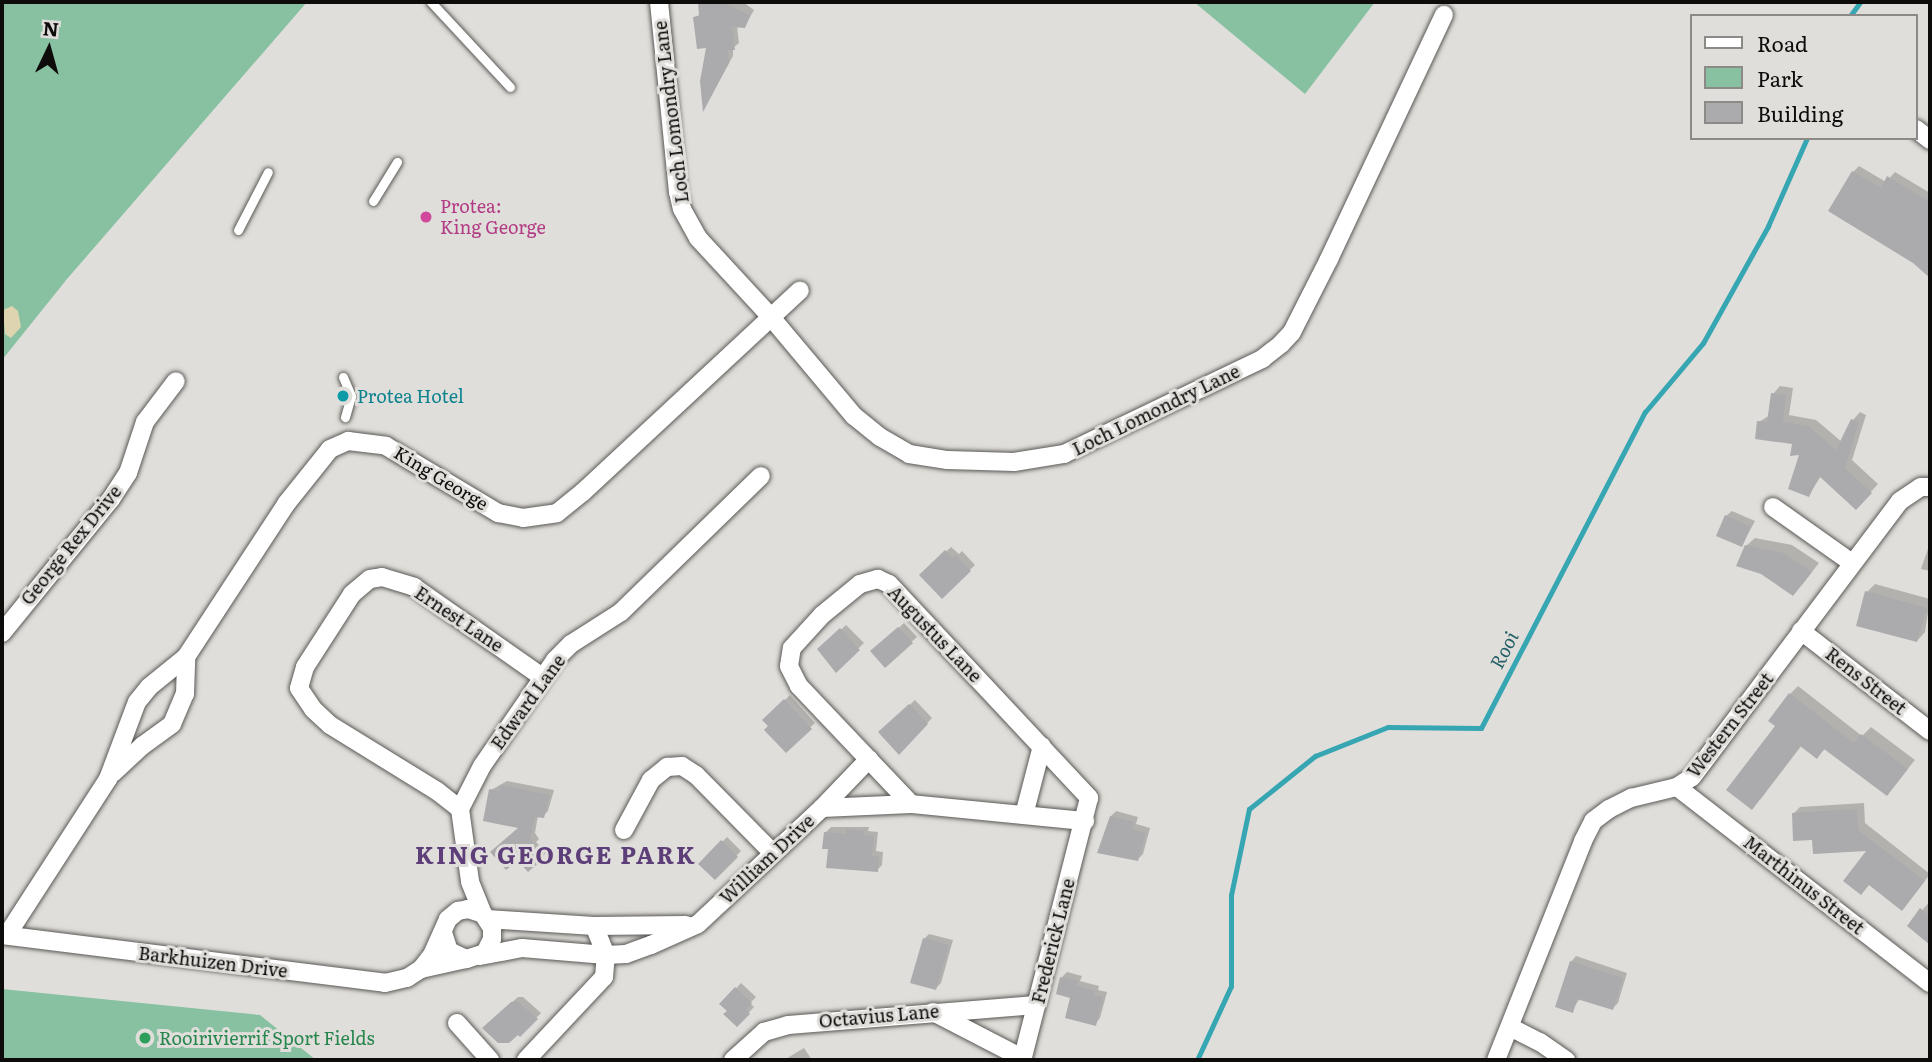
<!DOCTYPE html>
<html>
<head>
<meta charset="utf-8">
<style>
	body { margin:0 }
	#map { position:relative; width:1932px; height:1062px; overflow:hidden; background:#e0deda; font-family:Literata,serif }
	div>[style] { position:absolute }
	.green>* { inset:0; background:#87c1a2 }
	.sand>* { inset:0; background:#ded5b0 }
	.shadow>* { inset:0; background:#0003 }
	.stream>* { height:5px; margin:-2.5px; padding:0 2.5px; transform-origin:2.5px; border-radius:2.5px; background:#37a6b3 }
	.building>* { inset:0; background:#ababae }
	.roads { filter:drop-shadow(0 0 2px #5a5956) drop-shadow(0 0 2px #5a5956) }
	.lane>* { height:9px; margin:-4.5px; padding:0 4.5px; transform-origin:4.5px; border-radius:4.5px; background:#fff }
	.street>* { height:18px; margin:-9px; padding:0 9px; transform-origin:9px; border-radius:9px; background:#fff }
	.dots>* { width:19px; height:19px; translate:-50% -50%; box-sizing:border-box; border:4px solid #e0deda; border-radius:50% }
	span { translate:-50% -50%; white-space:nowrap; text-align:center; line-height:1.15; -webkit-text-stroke:6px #e0deda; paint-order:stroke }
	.street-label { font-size:18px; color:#0d0c0b }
	.hotel-label { font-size:18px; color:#b23c85 }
	.left { translate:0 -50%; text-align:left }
	.culture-label { font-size:18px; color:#0d838f }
	.leisure-label { font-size:18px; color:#27864d }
	.water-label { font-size:19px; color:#225e65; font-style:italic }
	.district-label { font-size:24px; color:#5d3e79; font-weight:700; letter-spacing:2px }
	.frame { position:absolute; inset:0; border:4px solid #0d0c0b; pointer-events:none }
	.legend { position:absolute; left:1690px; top:14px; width:228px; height:126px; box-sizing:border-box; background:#e0deda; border:2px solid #8c8a87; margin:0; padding:9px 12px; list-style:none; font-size:21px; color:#0d0c0b }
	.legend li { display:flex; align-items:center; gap:14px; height:35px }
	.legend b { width:35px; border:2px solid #8c8a87 }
	.north { position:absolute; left:14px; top:14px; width:70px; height:70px; -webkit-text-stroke:5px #e0deda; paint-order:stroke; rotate:5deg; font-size:19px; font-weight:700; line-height:28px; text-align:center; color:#0d0c0b }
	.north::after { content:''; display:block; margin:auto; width:24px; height:32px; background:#0d0c0b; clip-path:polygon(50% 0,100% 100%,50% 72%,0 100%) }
</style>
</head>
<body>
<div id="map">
	<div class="green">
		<i style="clip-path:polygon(2px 2px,307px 2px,67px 279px,2px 360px)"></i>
		<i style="clip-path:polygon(1194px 2px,1375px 2px,1305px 94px)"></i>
		<i style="clip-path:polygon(2px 989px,260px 1015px,316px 1060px,2px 1060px)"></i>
	</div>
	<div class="sand">
		<i style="clip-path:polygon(12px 306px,18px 311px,21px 327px,11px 338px,5px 334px,3px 310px)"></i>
	</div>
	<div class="shadow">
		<i style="clip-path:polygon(700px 2px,743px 2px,754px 10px,745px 26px,737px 26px,739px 43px,733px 48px,733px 56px,704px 108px,708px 46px,695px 17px,708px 11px)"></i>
		<i style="clip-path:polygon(1859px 166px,1886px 182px,1895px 172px,1930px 193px,1930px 276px,1914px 261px,1853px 172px)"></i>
		<i style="clip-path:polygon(1780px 386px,1793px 388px,1789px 415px,1816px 420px,1842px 442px,1853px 420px,1860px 412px,1866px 415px,1852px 460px,1878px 484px,1856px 508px,1821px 476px,1809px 495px,1801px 453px,1793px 443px,1759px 422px,1770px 415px,1773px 394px)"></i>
		<i style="clip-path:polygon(1732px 511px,1755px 521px,1742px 545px,1726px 516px)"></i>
		<i style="clip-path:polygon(1755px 538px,1792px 545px,1819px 563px,1801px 586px,1746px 546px)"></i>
		<i style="clip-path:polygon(1930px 543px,1930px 571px,1921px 569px)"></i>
		<i style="clip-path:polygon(951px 547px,959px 554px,962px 551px,975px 565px,942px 597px,921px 575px)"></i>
		<i style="clip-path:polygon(1875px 584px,1930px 599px,1925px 632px,1917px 641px,1867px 592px)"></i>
		<i style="clip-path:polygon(904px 623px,917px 637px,886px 665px,873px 651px)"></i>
		<i style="clip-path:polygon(846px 625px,864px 643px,836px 670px,820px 649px)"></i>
		<i style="clip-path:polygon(1798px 686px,1862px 736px,1871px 727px,1915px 760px,1887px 794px,1826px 748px,1817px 757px,1802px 745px,1760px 800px,1777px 726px,1790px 694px)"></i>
		<i style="clip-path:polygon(790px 695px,815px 723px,786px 750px,764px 720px)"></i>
		<i style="clip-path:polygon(915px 700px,932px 718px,900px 752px,880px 732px)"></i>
		<i style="clip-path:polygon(507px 781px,554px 790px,548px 811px,543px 816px,538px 815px,535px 833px,539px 839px,536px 842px,546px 853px,528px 870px,521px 827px,491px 790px)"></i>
		<i style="clip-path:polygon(1864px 803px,1865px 823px,1930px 874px,1908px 902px,1870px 849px,1813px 839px,1793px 814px,1800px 807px)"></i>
		<i style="clip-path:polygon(1116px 811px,1138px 817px,1136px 824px,1150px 828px,1143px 854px,1137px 860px,1111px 816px)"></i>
		<i style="clip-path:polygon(831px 827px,869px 827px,868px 831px,878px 832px,876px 851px,883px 852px,882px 865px,877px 870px,825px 833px)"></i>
		<i style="clip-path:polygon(727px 837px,741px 851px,715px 878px,700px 864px)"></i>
		<i style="clip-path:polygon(1930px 901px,1930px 942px,1909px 926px)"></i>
		<i style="clip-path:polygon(929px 934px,953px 940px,941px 983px,936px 988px,924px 939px)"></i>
		<i style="clip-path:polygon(1576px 956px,1627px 973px,1618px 1003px,1613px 1008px,1580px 998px,1572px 1011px,1571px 962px)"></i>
		<i style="clip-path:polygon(1067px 972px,1082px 976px,1080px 981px,1099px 986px,1098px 990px,1107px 992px,1100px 1018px,1095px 1024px,1072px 996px,1062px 977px)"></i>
		<i style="clip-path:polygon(741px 983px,756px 997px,750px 1003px,754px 1007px,737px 1025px,722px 1004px)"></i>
		<i style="clip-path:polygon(518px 997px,523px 997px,541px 1013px,520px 1035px,484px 1028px)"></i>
		<i style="clip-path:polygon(804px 1048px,812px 1060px,784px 1060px)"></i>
	</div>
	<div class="stream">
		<i style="left:1850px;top:16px;width:17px;rotate:-54deg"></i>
		<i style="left:1197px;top:1060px;width:81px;rotate:-65.3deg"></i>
		<i style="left:1231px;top:986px;width:91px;rotate:-90deg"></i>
		<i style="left:1231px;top:895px;width:88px;rotate:-78.2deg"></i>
		<i style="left:1249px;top:809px;width:85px;rotate:-38.8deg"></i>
		<i style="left:1315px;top:756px;width:79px;rotate:-21.7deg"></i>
		<i style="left:1388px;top:727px;width:93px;rotate:0.6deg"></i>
		<i style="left:1481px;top:728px;width:356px;rotate:-62.6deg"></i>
		<i style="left:1645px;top:412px;width:90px;rotate:-50deg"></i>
		<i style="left:1703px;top:343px;width:134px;rotate:-60.9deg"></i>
		<i style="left:1768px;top:226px;width:96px;rotate:-66.1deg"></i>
	</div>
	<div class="building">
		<i style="clip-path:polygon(698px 2px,724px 2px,750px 16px,745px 28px,732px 27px,735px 50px,728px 50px,729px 63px,703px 112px,700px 81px,706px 48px,697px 49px,693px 17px,699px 16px)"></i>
		<i style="clip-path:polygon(1852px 171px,1881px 188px,1887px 176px,1930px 202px,1930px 278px,1913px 263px,1828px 211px)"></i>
		<i style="clip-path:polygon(1771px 393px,1786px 395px,1783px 422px,1808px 426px,1836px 450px,1851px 419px,1859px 422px,1845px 468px,1872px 493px,1856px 510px,1819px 476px,1809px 497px,1788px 489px,1799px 455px,1790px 456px,1792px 444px,1755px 439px,1757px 421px,1767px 422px)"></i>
		<i style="clip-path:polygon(1725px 515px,1751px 527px,1742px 547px,1716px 536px)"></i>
		<i style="clip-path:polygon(1745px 545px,1783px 553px,1812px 572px,1793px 596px,1761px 574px,1736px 566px)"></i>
		<i style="clip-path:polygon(945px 550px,953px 558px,955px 555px,971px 571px,942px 599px,919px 575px)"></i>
		<i style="clip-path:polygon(1865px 591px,1927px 608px,1917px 642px,1856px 626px)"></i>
		<i style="clip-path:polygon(898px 627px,913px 643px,885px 668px,870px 651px)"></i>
		<i style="clip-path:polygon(840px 628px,860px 650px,836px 673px,817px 649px)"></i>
		<i style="clip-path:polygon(1789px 693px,1854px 743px,1861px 734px,1908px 769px,1887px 796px,1824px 749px,1817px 759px,1800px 746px,1752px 810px,1726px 790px,1775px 726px,1768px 721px)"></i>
		<i style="clip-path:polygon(784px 699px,812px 729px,786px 753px,764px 730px,768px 726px,762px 720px)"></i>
		<i style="clip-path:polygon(909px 704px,928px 724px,899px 755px,878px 732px)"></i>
		<i style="clip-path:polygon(500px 785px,550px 795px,544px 818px,535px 817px,530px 839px,536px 845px,532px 848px,542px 860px,528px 872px,518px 861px,506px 870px,490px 852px,518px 828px,483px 821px,489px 789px,499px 791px)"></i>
		<i style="clip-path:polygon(1857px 809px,1858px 830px,1925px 881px,1902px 911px,1869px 885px,1861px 895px,1843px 881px,1866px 851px,1813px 854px,1812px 840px,1793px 841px,1792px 813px)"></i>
		<i style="clip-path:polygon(1110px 816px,1134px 822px,1132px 829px,1146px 833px,1138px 861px,1097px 853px)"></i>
		<i style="clip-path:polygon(846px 829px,864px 831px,864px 835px,874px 836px,872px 856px,879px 857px,878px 872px,826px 868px,828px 849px,822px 849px,824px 832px,846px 834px)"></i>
		<i style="clip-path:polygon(721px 840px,738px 857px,715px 880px,698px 864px)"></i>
		<i style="clip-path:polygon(1920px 908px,1930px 916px,1930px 945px,1907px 926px)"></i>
		<i style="clip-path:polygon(923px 938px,949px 945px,936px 990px,910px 983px)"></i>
		<i style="clip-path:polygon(1570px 961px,1623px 978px,1613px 1010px,1577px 999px,1573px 1013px,1555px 1007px)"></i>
		<i style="clip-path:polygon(1060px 977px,1078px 981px,1076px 986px,1095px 991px,1094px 995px,1103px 997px,1096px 1026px,1065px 1018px,1070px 998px,1056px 994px)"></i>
		<i style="clip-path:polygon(735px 987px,752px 1003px,746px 1009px,750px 1014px,737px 1027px,723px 1014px,727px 1011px,719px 1004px)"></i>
		<i style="clip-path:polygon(517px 1001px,538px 1019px,520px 1037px,518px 1035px,509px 1043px,498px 1043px,482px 1028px,511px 1002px)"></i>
	</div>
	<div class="roads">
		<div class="lane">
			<i style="left:431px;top:2px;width:116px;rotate:47.1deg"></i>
			<i style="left:373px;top:201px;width:46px;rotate:-58.4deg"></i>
			<i style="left:238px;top:230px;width:65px;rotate:-62.7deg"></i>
			<i style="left:343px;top:377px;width:21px;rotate:67deg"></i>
			<i style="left:351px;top:396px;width:22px;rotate:106deg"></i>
		</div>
		<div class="street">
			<i style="left:659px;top:2px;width:191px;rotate:84.3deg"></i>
			<i style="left:678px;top:192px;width:17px;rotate:77deg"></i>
			<i style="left:682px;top:209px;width:33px;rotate:61deg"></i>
			<i style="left:698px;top:238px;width:106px;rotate:47.3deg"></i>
			<i style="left:770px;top:316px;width:131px;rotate:50deg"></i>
			<i style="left:854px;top:416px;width:33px;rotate:39deg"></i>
			<i style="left:880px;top:437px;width:34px;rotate:30deg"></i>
			<i style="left:909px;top:454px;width:39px;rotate:9deg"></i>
			<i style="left:948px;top:460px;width:66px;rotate:1.7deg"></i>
			<i style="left:1014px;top:462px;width:51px;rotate:-9.1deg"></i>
			<i style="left:1064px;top:454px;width:220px;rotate:-25.6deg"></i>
			<i style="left:1262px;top:359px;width:24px;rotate:-38deg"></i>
			<i style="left:1281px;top:344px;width:16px;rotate:-47deg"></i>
			<i style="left:1292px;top:332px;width:82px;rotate:-63.1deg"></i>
			<i style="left:1329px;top:259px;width:270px;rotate:-64.8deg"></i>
			<i style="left:1916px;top:129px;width:18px;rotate:38deg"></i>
			<i style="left:1773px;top:507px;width:97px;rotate:35.3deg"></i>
			<i style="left:1801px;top:631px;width:163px;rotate:37.8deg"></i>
			<i style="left:2px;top:633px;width:173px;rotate:-50.9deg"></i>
			<i style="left:111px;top:499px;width:31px;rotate:-57deg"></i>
			<i style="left:128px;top:473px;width:54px;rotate:-71.6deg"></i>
			<i style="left:145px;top:422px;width:51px;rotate:-52.9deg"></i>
			<i style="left:113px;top:773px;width:40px;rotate:-43deg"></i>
			<i style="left:142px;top:746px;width:37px;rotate:-36deg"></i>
			<i style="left:172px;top:724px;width:33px;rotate:-67deg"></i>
			<i style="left:185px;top:694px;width:37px;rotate:-88deg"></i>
			<i style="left:1677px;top:787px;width:320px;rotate:37.8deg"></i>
			<i style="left:911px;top:804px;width:163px;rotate:-133.5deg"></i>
			<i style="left:799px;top:686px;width:22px;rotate:-117deg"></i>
			<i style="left:789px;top:666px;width:18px;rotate:-81deg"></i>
			<i style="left:792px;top:648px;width:45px;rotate:-47.7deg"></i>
			<i style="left:822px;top:615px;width:49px;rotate:-39.2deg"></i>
			<i style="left:860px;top:584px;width:19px;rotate:-16deg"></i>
			<i style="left:878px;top:579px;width:12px;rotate:24deg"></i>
			<i style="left:889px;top:584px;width:293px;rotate:46.9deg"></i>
			<i style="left:1089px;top:798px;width:270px;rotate:104.3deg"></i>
			<i style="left:822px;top:808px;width:68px;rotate:-46.2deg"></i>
			<i style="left:460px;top:809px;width:29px;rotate:-142deg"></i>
			<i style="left:437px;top:791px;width:126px;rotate:-148.3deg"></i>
			<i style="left:330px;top:725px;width:23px;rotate:-137deg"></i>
			<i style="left:313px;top:709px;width:25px;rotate:-124deg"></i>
			<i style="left:299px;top:688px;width:22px;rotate:-74deg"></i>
			<i style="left:305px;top:667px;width:87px;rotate:-57.2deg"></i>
			<i style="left:352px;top:594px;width:23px;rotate:-40deg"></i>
			<i style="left:370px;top:579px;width:12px;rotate:-9deg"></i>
			<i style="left:382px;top:577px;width:34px;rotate:17deg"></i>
			<i style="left:414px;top:587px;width:156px;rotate:35.1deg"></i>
			<i style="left:1024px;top:815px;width:71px;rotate:-75.4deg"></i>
			<i style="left:624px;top:830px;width:57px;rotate:-61.6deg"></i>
			<i style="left:651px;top:780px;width:21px;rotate:-39deg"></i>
			<i style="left:667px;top:767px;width:15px;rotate:-4deg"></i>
			<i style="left:682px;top:766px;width:17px;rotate:33deg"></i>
			<i style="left:696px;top:775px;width:110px;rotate:45.4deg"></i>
			<i style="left:483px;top:914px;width:35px;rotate:-112deg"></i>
			<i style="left:470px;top:881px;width:73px;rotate:-97.9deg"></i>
			<i style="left:460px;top:809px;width:48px;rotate:-62.9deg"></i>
			<i style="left:482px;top:766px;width:129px;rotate:-55.4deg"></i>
			<i style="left:555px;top:660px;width:23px;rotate:-45deg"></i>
			<i style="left:571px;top:644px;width:59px;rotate:-32.6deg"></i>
			<i style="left:621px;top:612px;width:195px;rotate:-44.2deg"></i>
			<i style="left:487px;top:919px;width:107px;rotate:3.7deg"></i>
			<i style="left:594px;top:926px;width:92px;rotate:-0.6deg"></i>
			<i style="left:2px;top:935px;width:386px;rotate:7.1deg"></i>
			<i style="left:385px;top:983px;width:23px;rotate:-13deg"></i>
			<i style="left:407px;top:978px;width:17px;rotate:-33deg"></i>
			<i style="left:421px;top:969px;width:46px;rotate:-12.5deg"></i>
			<i style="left:7px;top:935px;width:186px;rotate:-57.1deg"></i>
			<i style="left:108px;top:779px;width:82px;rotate:-69.4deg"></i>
			<i style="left:137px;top:702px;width:19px;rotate:-51deg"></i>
			<i style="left:149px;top:687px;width:48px;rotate:-39deg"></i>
			<i style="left:186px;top:657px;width:183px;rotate:-56.8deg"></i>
			<i style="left:286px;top:504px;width:70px;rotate:-51.3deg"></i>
			<i style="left:330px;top:449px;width:20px;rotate:-24deg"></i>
			<i style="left:348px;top:441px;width:38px;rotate:7deg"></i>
			<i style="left:386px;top:446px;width:131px;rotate:30.9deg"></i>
			<i style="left:498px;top:513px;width:25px;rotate:11deg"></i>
			<i style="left:523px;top:518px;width:34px;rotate:-8deg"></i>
			<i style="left:557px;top:513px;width:33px;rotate:-39deg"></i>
			<i style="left:583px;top:492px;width:296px;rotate:-42.9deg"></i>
			<i style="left:480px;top:956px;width:43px;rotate:-10.8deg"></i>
			<i style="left:522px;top:948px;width:84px;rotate:4.8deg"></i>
			<i style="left:606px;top:955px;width:20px;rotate:-3deg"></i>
			<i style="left:626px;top:954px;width:27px;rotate:-20deg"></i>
			<i style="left:651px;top:945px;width:51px;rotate:-24.1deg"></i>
			<i style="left:698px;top:924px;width:170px;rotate:-43.1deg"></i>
			<i style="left:822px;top:808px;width:89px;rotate:-2.6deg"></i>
			<i style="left:911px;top:804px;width:175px;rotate:5.6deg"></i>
			<i style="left:421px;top:969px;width:18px;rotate:-52deg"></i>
			<i style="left:432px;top:955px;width:39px;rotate:-66deg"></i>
			<i style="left:448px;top:919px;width:13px;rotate:-39deg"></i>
			<i style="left:458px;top:911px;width:10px;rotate:-11deg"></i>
			<i style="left:468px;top:909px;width:16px;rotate:18deg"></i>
			<i style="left:483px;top:914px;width:17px;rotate:57deg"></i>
			<i style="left:492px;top:928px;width:11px;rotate:90deg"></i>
			<i style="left:492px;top:939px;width:16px;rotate:117deg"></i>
			<i style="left:485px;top:953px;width:20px;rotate:162deg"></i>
			<i style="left:466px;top:959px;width:19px;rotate:-155deg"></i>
			<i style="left:449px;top:951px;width:19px;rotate:-108deg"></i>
			<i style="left:933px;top:1012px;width:100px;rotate:27.3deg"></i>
			<i style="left:457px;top:1023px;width:50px;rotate:48.3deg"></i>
			<i style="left:1510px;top:1027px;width:34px;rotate:27deg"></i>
			<i style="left:1540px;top:1042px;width:32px;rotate:35deg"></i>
			<i style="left:526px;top:1060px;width:114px;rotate:-46.8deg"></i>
			<i style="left:604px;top:977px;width:22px;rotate:-85deg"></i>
			<i style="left:606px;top:955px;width:31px;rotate:-112deg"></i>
			<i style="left:733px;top:1060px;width:42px;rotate:-42.1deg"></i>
			<i style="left:764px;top:1032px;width:25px;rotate:-16deg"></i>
			<i style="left:788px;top:1025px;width:249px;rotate:-4.6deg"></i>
			<i style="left:1496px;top:1060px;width:236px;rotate:-68.3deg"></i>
			<i style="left:1583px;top:841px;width:22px;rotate:-63deg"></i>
			<i style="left:1593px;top:821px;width:20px;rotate:-37deg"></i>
			<i style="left:1609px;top:809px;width:25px;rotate:-27deg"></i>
			<i style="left:1631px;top:798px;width:47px;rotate:-13.4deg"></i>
			<i style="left:1677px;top:787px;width:18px;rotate:-34deg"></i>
			<i style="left:1692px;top:777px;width:346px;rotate:-53deg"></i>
			<i style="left:1900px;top:501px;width:25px;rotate:-34deg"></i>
			<i style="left:1921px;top:487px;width:9px"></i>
		</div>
	</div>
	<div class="dots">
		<i style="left:426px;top:217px;background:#d1479c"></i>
		<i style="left:343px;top:396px;background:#0f9aa8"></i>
		<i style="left:145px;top:1038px;background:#2e9e5b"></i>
	</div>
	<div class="street-label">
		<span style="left:671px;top:112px;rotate:-97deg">Loch Lomondry Lane</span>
		<span style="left:1156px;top:410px;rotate:-26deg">Loch Lomondry Lane</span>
		<span style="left:441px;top:478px;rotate:31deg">King George</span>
		<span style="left:71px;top:545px;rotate:-51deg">George Rex Drive</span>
		<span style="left:459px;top:619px;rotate:34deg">Ernest Lane</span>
		<span style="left:935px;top:634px;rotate:46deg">Augustus Lane</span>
		<span style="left:1866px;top:681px;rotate:38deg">Rens Street</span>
		<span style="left:528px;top:702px;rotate:-54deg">Edward Lane</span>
		<span style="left:1730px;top:725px;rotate:-52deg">Western Street</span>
		<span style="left:767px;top:859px;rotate:-43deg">William Drive</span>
		<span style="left:1804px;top:885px;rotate:38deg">Marthinus Street</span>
		<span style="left:1053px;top:941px;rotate:-76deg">Frederick Lane</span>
		<span style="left:213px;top:962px;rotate:7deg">Barkhuizen Drive</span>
		<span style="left:879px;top:1016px;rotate:-5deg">Octavius Lane</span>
	</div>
	<div class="hotel-label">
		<span class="left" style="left:440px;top:217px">Protea:<br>King George</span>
	</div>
	<div class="culture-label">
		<span class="left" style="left:357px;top:396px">Protea Hotel</span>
	</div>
	<div class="leisure-label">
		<span class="left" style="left:159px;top:1038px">Rooirivierrif Sport Fields</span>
	</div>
	<div class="water-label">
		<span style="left:1504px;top:650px;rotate:-63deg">Rooi</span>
	</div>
	<div class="district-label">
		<span style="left:556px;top:854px">KING GEORGE PARK</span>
	</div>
	<div class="frame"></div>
	<ul class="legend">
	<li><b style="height:9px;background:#fff"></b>Road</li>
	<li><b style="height:19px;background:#87c1a2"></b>Park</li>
	<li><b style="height:19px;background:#ababae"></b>Building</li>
	</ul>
	<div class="north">N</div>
</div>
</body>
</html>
